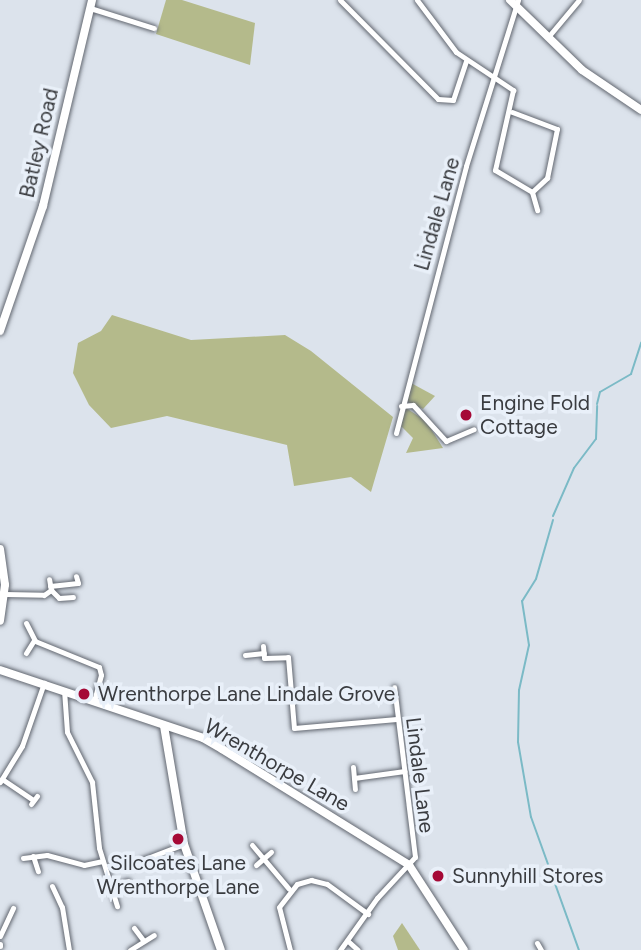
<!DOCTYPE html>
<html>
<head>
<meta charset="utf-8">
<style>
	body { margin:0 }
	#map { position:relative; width:641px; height:950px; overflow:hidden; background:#dce3ec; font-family:Figtree,sans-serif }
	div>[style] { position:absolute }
	.green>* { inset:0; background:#b4ba8b }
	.stream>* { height:2px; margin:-1px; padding:0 1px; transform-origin:1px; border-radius:1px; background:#7bbac6 }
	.roads { filter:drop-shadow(0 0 2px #626770) drop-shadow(0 0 2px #626770) }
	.street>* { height:5px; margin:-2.5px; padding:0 2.5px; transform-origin:2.5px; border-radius:2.5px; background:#fff }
	.secondary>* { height:8px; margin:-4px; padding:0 4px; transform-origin:4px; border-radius:4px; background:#fff }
	.dots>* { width:19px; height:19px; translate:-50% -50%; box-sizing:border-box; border:4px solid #e9f0f9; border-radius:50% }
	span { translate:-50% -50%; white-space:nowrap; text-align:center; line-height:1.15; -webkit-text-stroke:7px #e9f0f9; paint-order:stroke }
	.street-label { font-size:21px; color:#3a3c40 }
	.poi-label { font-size:21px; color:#3a3c40 }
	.left { translate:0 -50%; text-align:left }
</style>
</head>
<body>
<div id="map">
	<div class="green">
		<i style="clip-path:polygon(166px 0,182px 0,255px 23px,250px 65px,156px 34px)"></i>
		<i style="clip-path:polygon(112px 315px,191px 340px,285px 335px,311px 351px,393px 417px,371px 492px,351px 477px,294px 486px,287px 445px,167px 416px,111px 428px,89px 405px,73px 373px,78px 343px,101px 331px)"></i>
		<i style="clip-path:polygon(411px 383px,435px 396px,423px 409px,406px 401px)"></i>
		<i style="clip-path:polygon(406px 408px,426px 421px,443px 448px,406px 453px,413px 438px,401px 426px)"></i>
		<i style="clip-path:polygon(402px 923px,420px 950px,398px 950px,393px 936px)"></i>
	</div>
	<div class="stream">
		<i style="left:597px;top:404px;width:12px;rotate:-76deg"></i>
		<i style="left:600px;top:392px;width:36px;rotate:-30deg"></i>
		<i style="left:631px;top:374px;width:33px;rotate:-72deg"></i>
		<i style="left:553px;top:516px;width:52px;rotate:-66.4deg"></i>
		<i style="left:574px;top:468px;width:36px;rotate:-53deg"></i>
		<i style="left:596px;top:439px;width:33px;rotate:-88deg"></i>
		<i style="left:553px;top:520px;width:61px;rotate:106.1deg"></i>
		<i style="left:536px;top:579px;width:26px;rotate:122deg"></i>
		<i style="left:522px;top:601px;width:45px;rotate:81deg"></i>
		<i style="left:529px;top:645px;width:46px;rotate:102.5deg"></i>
		<i style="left:519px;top:690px;width:52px;rotate:91.1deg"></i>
		<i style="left:518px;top:742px;width:76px;rotate:80.2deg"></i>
		<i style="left:531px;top:817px;width:141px;rotate:70.2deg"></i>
	</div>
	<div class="roads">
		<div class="street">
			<i style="left:340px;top:0;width:139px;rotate:45.3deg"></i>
			<i style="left:438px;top:99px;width:15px;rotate:4deg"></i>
			<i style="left:453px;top:100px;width:41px;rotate:-71.6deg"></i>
			<i style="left:417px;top:0;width:65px;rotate:53.1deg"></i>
			<i style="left:456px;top:52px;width:69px;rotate:33.7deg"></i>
			<i style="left:513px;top:90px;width:82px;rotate:102.7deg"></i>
			<i style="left:495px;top:170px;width:43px;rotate:30.7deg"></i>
			<i style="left:532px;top:192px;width:21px;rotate:-43deg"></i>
			<i style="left:547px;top:178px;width:50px;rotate:-78.5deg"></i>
			<i style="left:557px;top:129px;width:48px;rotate:-159.3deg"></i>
			<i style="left:90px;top:8px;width:67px;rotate:17.4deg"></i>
			<i style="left:548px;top:37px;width:48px;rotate:-50deg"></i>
			<i style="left:532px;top:192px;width:19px;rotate:74deg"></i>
			<i style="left:401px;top:406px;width:12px;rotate:-5deg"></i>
			<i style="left:413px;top:405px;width:49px;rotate:47.5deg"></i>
			<i style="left:446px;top:441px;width:30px;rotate:-23deg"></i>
			<i style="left:396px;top:433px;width:276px;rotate:-75.3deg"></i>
			<i style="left:466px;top:166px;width:174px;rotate:-72.6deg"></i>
			<i style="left:50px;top:586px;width:28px;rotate:-6deg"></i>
			<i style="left:78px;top:583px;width:7px;rotate:-106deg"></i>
			<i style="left:51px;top:590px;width:11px;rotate:45deg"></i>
			<i style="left:59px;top:598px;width:14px;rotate:-4deg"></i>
			<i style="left:5px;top:594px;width:39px;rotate:1deg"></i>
			<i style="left:44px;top:595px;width:9px;rotate:-36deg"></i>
			<i style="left:51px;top:590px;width:11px;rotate:-100deg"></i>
			<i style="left:26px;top:623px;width:20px;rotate:63deg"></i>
			<i style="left:35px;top:641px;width:69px;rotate:22.1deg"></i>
			<i style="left:99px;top:667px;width:8px;rotate:76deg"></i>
			<i style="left:101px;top:675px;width:27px;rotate:105deg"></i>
			<i style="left:263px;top:646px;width:12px;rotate:85deg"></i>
			<i style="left:264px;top:658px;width:24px;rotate:-2deg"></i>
			<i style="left:288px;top:657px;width:71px;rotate:85.2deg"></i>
			<i style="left:294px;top:728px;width:103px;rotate:-5deg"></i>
			<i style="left:26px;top:653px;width:15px;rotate:-58deg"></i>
			<i style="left:245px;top:655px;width:19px;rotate:-6deg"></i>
			<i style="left:64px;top:690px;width:42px;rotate:85.9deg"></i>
			<i style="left:67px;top:732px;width:56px;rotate:63.4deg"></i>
			<i style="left:92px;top:782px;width:66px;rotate:83.9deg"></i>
			<i style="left:99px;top:848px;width:61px;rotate:72.8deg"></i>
			<i style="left:353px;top:767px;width:22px;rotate:85deg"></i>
			<i style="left:354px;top:778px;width:51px;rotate:-7.8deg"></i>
			<i style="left:2px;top:779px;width:36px;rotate:34deg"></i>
			<i style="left:0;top:782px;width:42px;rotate:-58.6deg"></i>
			<i style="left:22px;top:746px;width:67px;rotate:-70.8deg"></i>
			<i style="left:31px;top:804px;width:10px;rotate:-53deg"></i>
			<i style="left:252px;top:845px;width:57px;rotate:49.9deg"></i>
			<i style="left:33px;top:856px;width:16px;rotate:72deg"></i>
			<i style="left:23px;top:858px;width:24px;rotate:-7deg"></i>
			<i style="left:47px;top:855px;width:38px;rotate:15deg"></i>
			<i style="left:84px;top:865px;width:19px;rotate:-12deg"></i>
			<i style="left:137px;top:862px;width:50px;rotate:-21deg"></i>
			<i style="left:256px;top:865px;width:20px;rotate:-41deg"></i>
			<i style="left:52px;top:886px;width:23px;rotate:65deg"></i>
			<i style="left:62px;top:907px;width:44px;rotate:80.8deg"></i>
			<i style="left:111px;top:887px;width:18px;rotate:-19deg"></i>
			<i style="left:134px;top:928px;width:15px;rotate:53deg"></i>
			<i style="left:0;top:936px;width:31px;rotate:-65deg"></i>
			<i style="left:349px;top:942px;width:12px;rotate:42deg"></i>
			<i style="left:537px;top:943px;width:8px;rotate:60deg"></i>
			<i style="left:0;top:944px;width:2px;rotate:90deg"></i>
			<i style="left:130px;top:950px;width:28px;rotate:-32deg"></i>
			<i style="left:290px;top:950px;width:44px;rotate:-104.3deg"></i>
			<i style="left:279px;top:907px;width:29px;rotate:-52deg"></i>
			<i style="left:297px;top:884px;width:15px;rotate:-16deg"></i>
			<i style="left:311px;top:880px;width:16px;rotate:14deg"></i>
			<i style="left:327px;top:884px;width:51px;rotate:36.2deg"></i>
			<i style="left:340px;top:950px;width:64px;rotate:-54.6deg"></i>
			<i style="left:377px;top:898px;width:56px;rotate:-47.2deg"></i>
			<i style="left:415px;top:857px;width:171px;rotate:-97deg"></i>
		</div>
		<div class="secondary">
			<i style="left:510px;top:0;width:100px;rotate:44.2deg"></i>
			<i style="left:582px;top:70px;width:71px;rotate:34.1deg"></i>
			<i style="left:0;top:331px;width:132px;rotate:-71deg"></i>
			<i style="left:43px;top:206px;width:212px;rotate:-76.6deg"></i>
			<i style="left:0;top:549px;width:36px;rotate:82deg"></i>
			<i style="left:5px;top:585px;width:36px;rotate:98deg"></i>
			<i style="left:0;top:670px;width:214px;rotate:18.5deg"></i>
			<i style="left:203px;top:738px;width:22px;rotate:30deg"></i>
			<i style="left:222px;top:749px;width:220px;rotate:31.8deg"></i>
			<i style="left:409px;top:865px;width:101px;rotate:57.1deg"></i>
			<i style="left:164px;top:726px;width:120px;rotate:80.4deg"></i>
			<i style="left:184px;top:844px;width:112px;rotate:70.8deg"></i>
		</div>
	</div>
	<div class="dots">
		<i style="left:466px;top:415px;background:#a50936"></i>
		<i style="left:84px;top:694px;background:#a50936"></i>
		<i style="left:178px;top:839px;background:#a50936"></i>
		<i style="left:438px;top:876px;background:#a50936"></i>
	</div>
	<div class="street-label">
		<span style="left:39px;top:143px;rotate:-77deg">Batley Road</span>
		<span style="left:437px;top:214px;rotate:-74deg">Lindale Lane</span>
		<span style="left:277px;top:765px;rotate:30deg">Wrenthorpe Lane</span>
		<span style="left:420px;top:775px;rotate:83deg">Lindale Lane</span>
	</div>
	<div class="poi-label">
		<span class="left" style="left:480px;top:415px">Engine Fold<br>Cottage</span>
		<span class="left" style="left:98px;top:694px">Wrenthorpe Lane Lindale Grove</span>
		<span style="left:178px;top:875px">Silcoates Lane<br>Wrenthorpe Lane</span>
		<span class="left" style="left:452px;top:876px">Sunnyhill Stores</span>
	</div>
</div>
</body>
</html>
